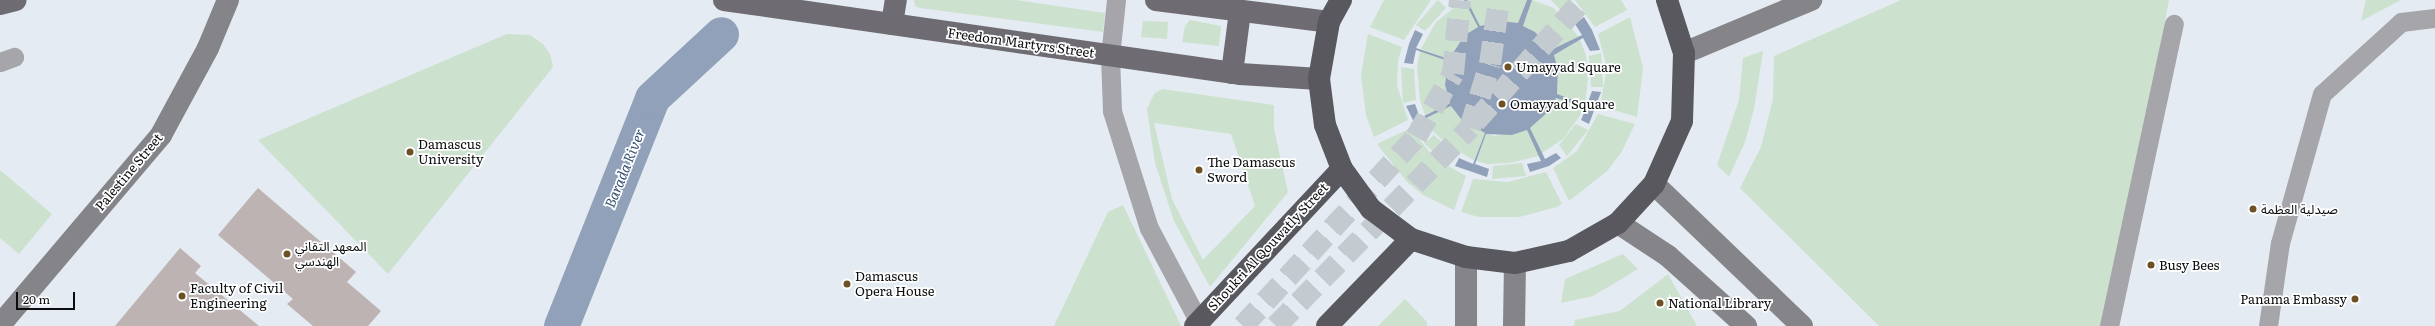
<!DOCTYPE html>
<html>
<head>
<meta charset="utf-8">
<style>
	body { margin:0 }
	#map { position:relative; width:2435px; height:326px; overflow:hidden; background:#e4ebf2; font-family:Literata,"Noto Sans Arabic",serif }
	div>[style] { position:absolute }
	.green>* { inset:0; background:#cce1ce }
	.water>* { inset:0; background:#90a1b9 }
	.river>* { height:35px; margin:-17.5px; padding:0 17.5px; transform-origin:17.5px; border-radius:17.5px; background:#90a1b9 }
	.building>* { inset:0; background:#bdb3b2 }
	.highway-tunnel>* { height:22px; margin-top:-11px; transform-origin:0; background:repeating-linear-gradient(90deg,#c3cad0 0 22px,transparent 0 33px) }
	.street>* { height:19px; margin:-9.5px; padding:0 9.5px; transform-origin:9.5px; border-radius:9.5px; background:#a6a5a9 }
	.secondary>* { height:22px; margin:-11px; padding:0 11px; transform-origin:11px; border-radius:11px; background:#858489 }
	.primary>* { height:22px; margin:-11px; padding:0 11px; transform-origin:11px; border-radius:11px; background:#6e6c72 }
	.highway>* { height:22px; margin:-11px; padding:0 11px; transform-origin:11px; border-radius:11px; background:#5a585f }
	.dots>* { width:11px; height:11px; translate:-50% -50%; box-sizing:border-box; border:2px solid #fff; border-radius:50% }
	span { translate:-50% -50%; white-space:nowrap; text-align:center; line-height:1.15; -webkit-text-stroke:3.5px #fff; paint-order:stroke }
	.street-label { font-size:13px; color:#0a0c0e }
	.poi-label { font-size:13px; color:#0a0c0e }
	.left { translate:0 -50%; text-align:left }
	.right { translate:-100% -50%; text-align:right }
	.water-label { font-size:14px; color:#344e73; font-style:italic }
	.scale { position:absolute; left:16px; top:292px; width:59px; height:18px; box-sizing:border-box; border:2px solid #0a0c0e; border-top:0; padding-left:5px; font-size:12px; line-height:14px; white-space:nowrap; color:#0a0c0e; -webkit-text-stroke:3px #fff; paint-order:stroke }
</style>
</head>
<body>
<div id="map">
	<div class="green">
		<i style="clip-path:polygon(914px 0,1016px 0,1105px 13px,1103px 32px,920px 8px,915px 6px)"></i>
		<i style="clip-path:polygon(1384px 0,1431px 0,1404px 40px,1370px 27px)"></i>
		<i style="clip-path:polygon(1438px 0,1446px 8px,1425px 31px,1416px 25px)"></i>
		<i style="clip-path:polygon(1464px 0,1478px 27px,1465px 35px,1449px 59px,1421px 49px,1436px 22px)"></i>
		<i style="clip-path:polygon(1467px 0,1527px 0,1518px 23px,1500px 21px,1480px 26px)"></i>
		<i style="clip-path:polygon(1532px 0,1554px 8px,1579px 37px,1551px 50px,1535px 32px,1523px 26px)"></i>
		<i style="clip-path:polygon(1551px 0,1571px 0,1582px 12px,1571px 21px)"></i>
		<i style="clip-path:polygon(1575px 0,1621px 0,1627px 10px,1595px 27px)"></i>
		<i style="clip-path:polygon(1901px 0,2169px 0,2106px 326px,1879px 326px,1740px 188px,1761px 147px,1773px 99px,1774px 56px)"></i>
		<i style="clip-path:polygon(2366px 0,2401px 0,2361px 21px)"></i>
		<i style="clip-path:polygon(1630px 17px,1643px 68px,1637px 117px,1600px 106px,1607px 68px,1598px 34px)"></i>
		<i style="clip-path:polygon(1190px 20px,1221px 26px,1219px 46px,1182px 42px,1185px 26px)"></i>
		<i style="clip-path:polygon(1143px 21px,1168px 22px,1167px 39px,1141px 37px)"></i>
		<i style="clip-path:polygon(507px 34px,530px 35px,543px 44px,550px 54px,553px 67px,388px 274px,258px 140px)"></i>
		<i style="clip-path:polygon(1368px 34px,1402px 47px,1398px 61px,1397px 85px,1408px 120px,1374px 137px,1366px 115px,1361px 75px)"></i>
		<i style="clip-path:polygon(1580px 40px,1586px 55px,1588px 79px,1585px 104px,1557px 94px,1558px 69px,1554px 55px)"></i>
		<i style="clip-path:polygon(1420px 51px,1448px 61px,1445px 85px,1450px 103px,1425px 115px,1420px 100px,1417px 67px)"></i>
		<i style="clip-path:polygon(1763px 51px,1754px 109px,1745px 142px,1729px 177px,1717px 165px,1739px 100px,1743px 58px)"></i>
		<i style="clip-path:polygon(1601px 53px,1603px 87px,1591px 87px,1589px 56px)"></i>
		<i style="clip-path:polygon(1401px 67px,1414px 69px,1416px 100px,1403px 103px)"></i>
		<i style="clip-path:polygon(evenodd,1162px 89px,1274px 105px,1274px 129px,1288px 192px,1210px 287px,1174px 221px,1155px 163px,1147px 109px,1154px 94px,1162px 89px,1154px 123px,1231px 134px,1255px 206px,1203px 260px,1172px 199px,1154px 123px)"></i>
		<i style="clip-path:polygon(1556px 98px,1583px 107px,1582px 113px,1563px 139px,1542px 153px,1530px 128px,1549px 111px)"></i>
		<i style="clip-path:polygon(1451px 106px,1461px 119px,1485px 133px,1474px 160px,1447px 145px,1433px 131px,1426px 118px)"></i>
		<i style="clip-path:polygon(1598px 114px,1635px 124px,1621px 153px,1607px 171px,1569px 201px,1553px 168px,1577px 151px)"></i>
		<i style="clip-path:polygon(1576px 124px,1588px 130px,1567px 156px,1559px 145px)"></i>
		<i style="clip-path:polygon(1411px 128px,1434px 158px,1466px 176px,1454px 210px,1423px 195px,1407px 182px,1377px 144px)"></i>
		<i style="clip-path:polygon(1528px 130px,1539px 156px,1509px 163px,1487px 164px,1476px 161px,1486px 133px,1494px 136px)"></i>
		<i style="clip-path:polygon(1434px 135px,1456px 155px,1449px 166px,1424px 143px)"></i>
		<i style="clip-path:polygon(1522px 163px,1526px 176px,1492px 179px,1493px 166px)"></i>
		<i style="clip-path:polygon(0 170px,52px 214px,19px 254px,0 238px)"></i>
		<i style="clip-path:polygon(1546px 172px,1562px 204px,1557px 207px,1519px 217px,1479px 217px,1461px 212px,1473px 179px,1508px 182px)"></i>
		<i style="clip-path:polygon(1123px 205px,1181px 326px,1054px 326px,1108px 212px)"></i>
		<i style="clip-path:polygon(1623px 254px,1638px 269px,1593px 296px,1561px 303px,1565px 279px)"></i>
		<i style="clip-path:polygon(1668px 274px,1697px 326px,1574px 326px,1575px 320px,1620px 311px)"></i>
		<i style="clip-path:polygon(1405px 299px,1427px 322px,1427px 326px,1378px 326px)"></i>
	</div>
	<div class="water">
		<i style="clip-path:polygon(1464px 0,1467px 0,1480px 26px,1500px 21px,1518px 23px,1527px 0,1532px 0,1523px 26px,1535px 32px,1551px 50px,1582px 35px,1575px 24px,1584px 17px,1592px 30px,1600px 50px,1590px 51px,1583px 38px,1554px 55px,1558px 69px,1557px 94px,1587px 105px,1592px 91px,1601px 92px,1589px 124px,1581px 120px,1586px 108px,1556px 98px,1549px 111px,1530px 128px,1545px 159px,1556px 153px,1561px 158px,1549px 166px,1530px 172px,1527px 164px,1541px 161px,1527px 130px,1512px 135px,1486px 134px,1475px 164px,1489px 169px,1487px 177px,1455px 166px,1459px 158px,1473px 164px,1485px 133px,1461px 119px,1451px 106px,1422px 120px,1430px 133px,1423px 138px,1416px 126px,1406px 106px,1415px 104px,1420px 118px,1450px 103px,1445px 85px,1448px 61px,1416px 50px,1413px 64px,1404px 63px,1409px 44px,1415px 30px,1423px 34px,1416px 48px,1449px 59px,1465px 35px,1478px 27px)"></i>
	</div>
	<div class="river">
		<i style="left:561px;top:326px;width:245px;rotate:-68.2deg"></i>
		<i style="left:652px;top:98px;width:94px;rotate:-42.8deg"></i>
	</div>
	<div class="building">
		<i style="clip-path:polygon(258px 188px,356px 272px,347px 282px,381px 311px,368px 326px,313px 326px,287px 304px,293px 299px,218px 235px)"></i>
		<i style="clip-path:polygon(180px 248px,201px 266px,195px 273px,259px 326px,115px 326px)"></i>
	</div>
	<div class="highway-tunnel">
		<i style="left:1475px;top:122px;width:163px;rotate:-48.5deg"></i>
		<i style="left:1243px;top:326px;width:256px;rotate:-47.5deg"></i>
		<i style="left:1416px;top:137px;width:73px;rotate:-59.6deg"></i>
		<i style="left:1453px;top:74px;width:74px;rotate:-84.6deg"></i>
		<i style="left:1276px;top:326px;width:277px;rotate:-45.6deg"></i>
		<i style="left:1470px;top:128px;width:67px;rotate:-72.6deg"></i>
		<i style="left:1490px;top:64px;width:65px;rotate:-82deg"></i>
	</div>
	<div class="street">
		<i style="left:1116px;top:0;width:56px;rotate:96.1deg"></i>
		<i style="left:1110px;top:56px;width:55px;rotate:87.9deg"></i>
		<i style="left:1112px;top:111px;width:123px;rotate:72.5deg"></i>
		<i style="left:1149px;top:228px;width:106px;rotate:62deg"></i>
		<i style="left:0;top:62px;width:15px;rotate:-20deg"></i>
		<i style="left:2109px;top:326px;width:309px;rotate:-77.9deg"></i>
		<i style="left:2268px;top:326px;width:84px;rotate:-81.8deg"></i>
		<i style="left:2280px;top:243px;width:155px;rotate:-74.3deg"></i>
		<i style="left:2322px;top:94px;width:107px;rotate:-42.3deg"></i>
		<i style="left:2401px;top:22px;width:34px;rotate:-7deg"></i>
	</div>
	<div class="secondary">
		<i style="left:1684px;top:53px;width:138px;rotate:-22.7deg"></i>
		<i style="left:1654px;top:184px;width:205px;rotate:43.8deg"></i>
		<i style="left:1618px;top:223px;width:60px;rotate:33.4deg"></i>
		<i style="left:1668px;top:256px;width:105px;rotate:41.9deg"></i>
		<i style="left:1466px;top:257px;width:69px;rotate:90deg"></i>
		<i style="left:0;top:325px;width:249px;rotate:-49.7deg"></i>
		<i style="left:161px;top:135px;width:99px;rotate:-61.6deg"></i>
		<i style="left:208px;top:48px;width:52px;rotate:-67.4deg"></i>
		<i style="left:1514px;top:326px;width:63px;rotate:-89.1deg"></i>
	</div>
	<div class="primary">
		<i style="left:724px;top:0;width:521px;rotate:8.16deg"></i>
		<i style="left:1240px;top:74px;width:79px;rotate:3.6deg"></i>
		<i style="left:1156px;top:0;width:174px;rotate:7.2deg"></i>
		<i style="left:0;top:4px;width:16px;rotate:-14deg"></i>
		<i style="left:892px;top:24px;width:24px;rotate:-81deg"></i>
		<i style="left:1232px;top:73px;width:63px;rotate:-82.6deg"></i>
	</div>
	<div class="highway">
		<i style="left:1341px;top:0;width:25px;rotate:119deg"></i>
		<i style="left:1329px;top:22px;width:58px;rotate:100deg"></i>
		<i style="left:1319px;top:79px;width:46px;rotate:82.6deg"></i>
		<i style="left:1325px;top:125px;width:47px;rotate:68.9deg"></i>
		<i style="left:1342px;top:169px;width:49px;rotate:54.1deg"></i>
		<i style="left:1371px;top:209px;width:50px;rotate:36.9deg"></i>
		<i style="left:1411px;top:239px;width:58px;rotate:18.1deg"></i>
		<i style="left:1466px;top:257px;width:49px;rotate:7deg"></i>
		<i style="left:1515px;top:263px;width:55px;rotate:-12.5deg"></i>
		<i style="left:1569px;top:251px;width:56px;rotate:-29.7deg"></i>
		<i style="left:1618px;top:223px;width:53px;rotate:-47.3deg"></i>
		<i style="left:1654px;top:184px;width:69px;rotate:-66deg"></i>
		<i style="left:1682px;top:121px;width:68px;rotate:-88.3deg"></i>
		<i style="left:1684px;top:53px;width:56px;rotate:-107.8deg"></i>
		<i style="left:1195px;top:326px;width:215px;rotate:-46.9deg"></i>
		<i style="left:1327px;top:326px;width:121px;rotate:-46deg"></i>
	</div>
	<div class="dots">
		<i style="left:1508px;top:67px;background:#6d5124"></i>
		<i style="left:1502px;top:104px;background:#6d5124"></i>
		<i style="left:410px;top:152px;background:#6d5124"></i>
		<i style="left:1199px;top:170px;background:#6d5124"></i>
		<i style="left:2253px;top:209px;background:#6d5124"></i>
		<i style="left:287px;top:254px;background:#6d5124"></i>
		<i style="left:2151px;top:265px;background:#6d5124"></i>
		<i style="left:847px;top:284px;background:#6d5124"></i>
		<i style="left:182px;top:296px;background:#6d5124"></i>
		<i style="left:2355px;top:299px;background:#6d5124"></i>
		<i style="left:1660px;top:303px;background:#6d5124"></i>
	</div>
	<div class="street-label">
		<span style="left:1021px;top:43px;rotate:8deg">Freedom Martyrs Street</span>
		<span style="left:129px;top:172px;rotate:-50deg">Palestine Street</span>
		<span style="left:1268px;top:247px;rotate:-47deg">Shoukri Al Qouwatly Street</span>
	</div>
	<div class="poi-label">
		<span class="left" style="left:1516px;top:67px">Umayyad Square</span>
		<span class="left" style="left:1510px;top:104px">Omayyad Square</span>
		<span class="left" style="left:418px;top:152px">Damascus<br>University</span>
		<span class="left" style="left:1207px;top:170px">The Damascus<br>Sword</span>
		<span class="left" style="left:2261px;top:209px">صيدلية العظمة</span>
		<span class="left" style="left:295px;top:254px">المعهد التقاني<br>الهندسي</span>
		<span class="left" style="left:2159px;top:265px">Busy Bees</span>
		<span class="left" style="left:855px;top:284px">Damascus<br>Opera House</span>
		<span class="left" style="left:190px;top:296px">Faculty of Civil<br>Engineering</span>
		<span class="right" style="left:2347px;top:299px">Panama Embassy</span>
		<span class="left" style="left:1668px;top:303px">National Library</span>
	</div>
	<div class="water-label">
		<span style="left:624px;top:168px;rotate:-68deg">Barada River</span>
	</div>
	<div class="scale">20 m</div>
</div>
</body>
</html>
